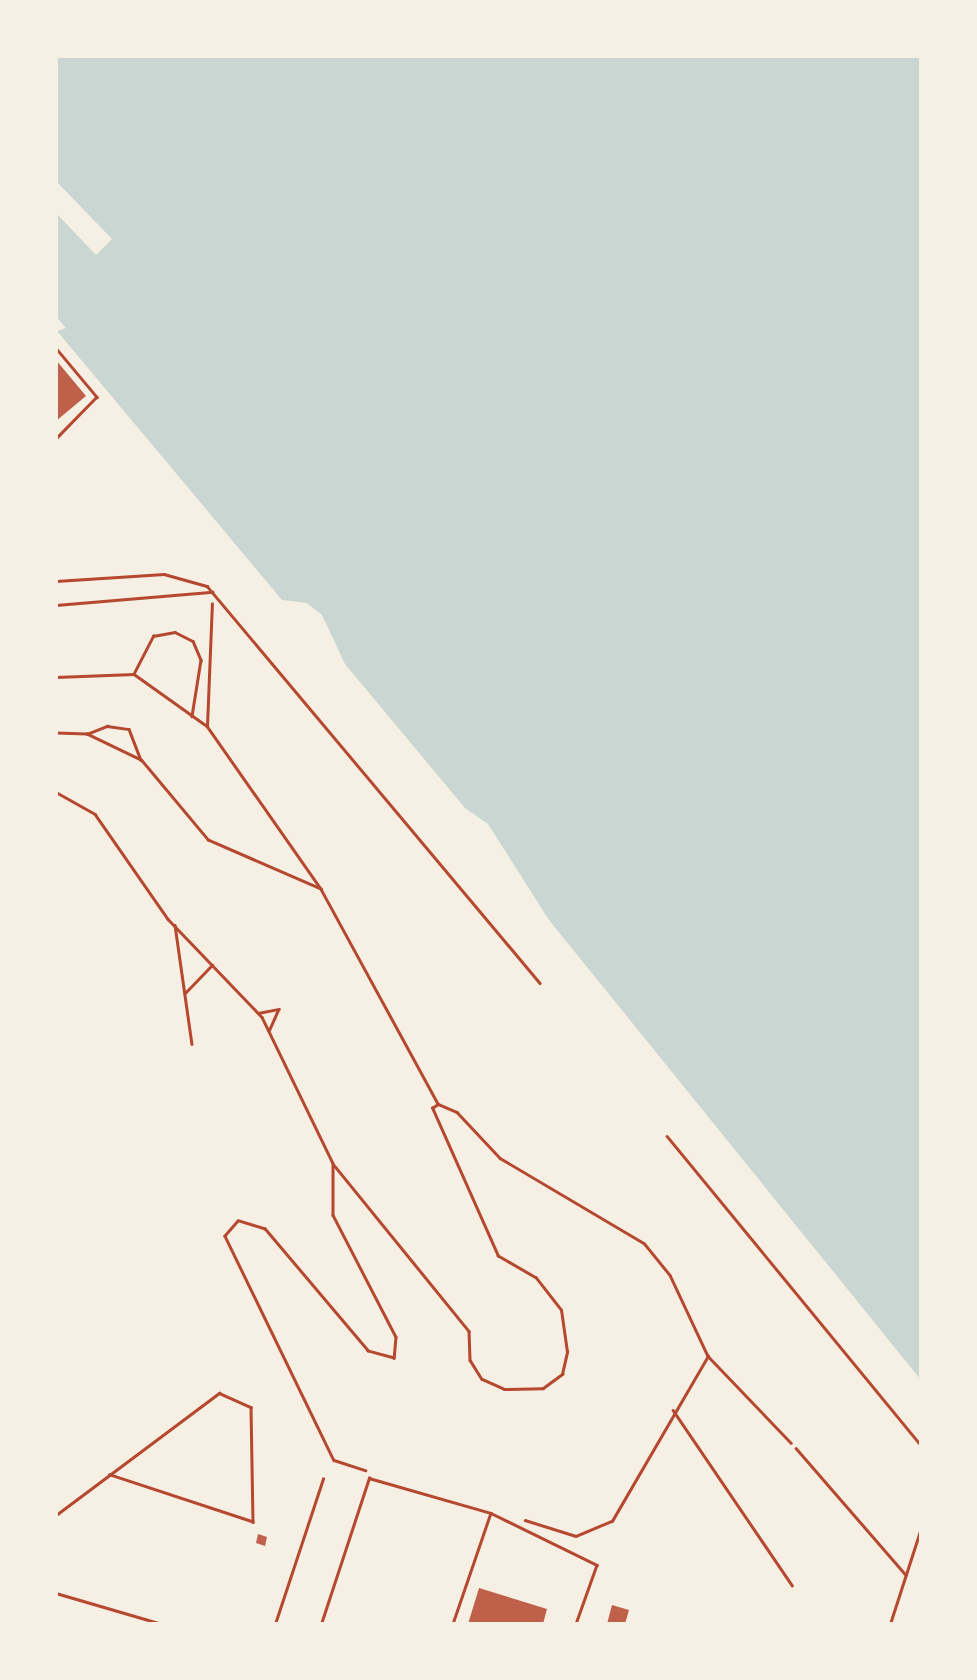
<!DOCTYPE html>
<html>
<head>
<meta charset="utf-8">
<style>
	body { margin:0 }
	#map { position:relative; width:977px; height:1680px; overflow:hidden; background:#f6efe4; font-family:Quicksand,sans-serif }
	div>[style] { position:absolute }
	.water>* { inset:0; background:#c9d6d2 }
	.pier>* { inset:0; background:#f6efe4 }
	.building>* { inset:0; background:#bf614a }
	.path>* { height:2.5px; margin:-1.25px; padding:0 1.25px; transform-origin:1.25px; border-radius:1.25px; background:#b5482f }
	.service>* { height:2.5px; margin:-1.25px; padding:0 1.25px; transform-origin:1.25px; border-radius:1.25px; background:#b5482f }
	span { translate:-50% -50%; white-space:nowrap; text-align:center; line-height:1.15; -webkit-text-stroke:5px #f6efe4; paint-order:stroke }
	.frame { position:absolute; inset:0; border:58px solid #f6efe4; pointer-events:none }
</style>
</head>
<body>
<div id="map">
	<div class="water">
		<i style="clip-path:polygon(56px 56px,921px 56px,921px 1380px,549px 920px,488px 824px,465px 808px,345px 664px,322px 615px,307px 603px,282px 600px,57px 331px,66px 328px,56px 316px)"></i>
	</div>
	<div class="pier">
		<i style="clip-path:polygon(56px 181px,112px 239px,96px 255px,56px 213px)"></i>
	</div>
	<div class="building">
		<i style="clip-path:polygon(56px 360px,86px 396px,56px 421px)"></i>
		<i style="clip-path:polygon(258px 1534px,267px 1537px,265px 1546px,256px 1543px)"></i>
		<i style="clip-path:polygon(479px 1588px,547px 1609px,543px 1624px,468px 1624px)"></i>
		<i style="clip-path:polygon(612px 1605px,629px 1610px,625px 1624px,607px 1624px)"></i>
	</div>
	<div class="path">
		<i style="left:134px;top:673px;width:42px;rotate:-62.8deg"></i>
		<i style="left:153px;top:636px;width:22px;rotate:-10deg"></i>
		<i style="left:175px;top:632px;width:20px;rotate:27deg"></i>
		<i style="left:193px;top:641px;width:21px;rotate:67deg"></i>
		<i style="left:201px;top:660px;width:57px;rotate:99.1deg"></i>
		<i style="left:56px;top:677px;width:78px;rotate:-2.2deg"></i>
		<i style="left:134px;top:674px;width:90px;rotate:35.5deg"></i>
		<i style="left:207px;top:726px;width:199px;rotate:55deg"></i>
		<i style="left:321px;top:889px;width:123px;rotate:-156.6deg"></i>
		<i style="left:208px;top:840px;width:104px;rotate:-129.9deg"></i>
		<i style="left:141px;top:760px;width:60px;rotate:-154.3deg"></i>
		<i style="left:87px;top:734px;width:31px;rotate:-178deg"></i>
		<i style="left:207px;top:726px;width:122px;rotate:-87.7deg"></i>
		<i style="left:87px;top:734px;width:22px;rotate:-22deg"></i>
		<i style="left:107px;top:726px;width:22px;rotate:8deg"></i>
		<i style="left:129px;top:729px;width:33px;rotate:69deg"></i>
		<i style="left:56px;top:792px;width:45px;rotate:29.4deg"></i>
		<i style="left:95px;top:814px;width:128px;rotate:55.2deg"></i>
		<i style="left:168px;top:919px;width:136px;rotate:46.2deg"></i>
		<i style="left:262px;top:1017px;width:162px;rotate:64.1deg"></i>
		<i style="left:333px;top:1163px;width:52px;rotate:90deg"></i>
		<i style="left:333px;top:1215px;width:137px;rotate:62.7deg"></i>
		<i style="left:396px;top:1337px;width:21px;rotate:95deg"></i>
		<i style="left:394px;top:1358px;width:27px;rotate:-165deg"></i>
		<i style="left:368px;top:1351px;width:160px;rotate:-130.2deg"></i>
		<i style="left:265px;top:1229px;width:28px;rotate:-163deg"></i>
		<i style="left:238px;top:1221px;width:20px;rotate:131deg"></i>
		<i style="left:225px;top:1236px;width:249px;rotate:64.1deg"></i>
		<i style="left:334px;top:1460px;width:33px;rotate:18deg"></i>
		<i style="left:321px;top:889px;width:245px;rotate:61.4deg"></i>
		<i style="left:175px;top:925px;width:120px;rotate:81.9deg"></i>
		<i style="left:185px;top:993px;width:39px;rotate:-46deg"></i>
		<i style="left:258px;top:1013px;width:21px;rotate:-11deg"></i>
		<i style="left:279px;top:1009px;width:24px;rotate:114deg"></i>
		<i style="left:334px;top:1165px;width:214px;rotate:50.9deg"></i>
		<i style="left:469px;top:1331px;width:29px;rotate:88deg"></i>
		<i style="left:470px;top:1360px;width:22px;rotate:58deg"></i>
		<i style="left:482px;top:1379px;width:24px;rotate:24deg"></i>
		<i style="left:504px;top:1389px;width:39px;rotate:-1deg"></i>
		<i style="left:543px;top:1388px;width:24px;rotate:-36deg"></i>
		<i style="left:562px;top:1374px;width:23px;rotate:-77deg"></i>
		<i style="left:567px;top:1352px;width:42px;rotate:-98.1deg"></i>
		<i style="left:561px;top:1310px;width:41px;rotate:-128deg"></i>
		<i style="left:536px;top:1278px;width:44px;rotate:-149.9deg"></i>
		<i style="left:498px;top:1256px;width:162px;rotate:-114deg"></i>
		<i style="left:432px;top:1108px;width:7px;rotate:-34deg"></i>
		<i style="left:438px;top:1104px;width:21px;rotate:23deg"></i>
		<i style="left:457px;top:1112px;width:63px;rotate:46.9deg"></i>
		<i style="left:500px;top:1158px;width:167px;rotate:30.6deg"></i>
		<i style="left:644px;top:1243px;width:41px;rotate:50.9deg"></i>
		<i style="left:670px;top:1275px;width:89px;rotate:64.9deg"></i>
		<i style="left:708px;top:1356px;width:120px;rotate:46.3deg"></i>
		<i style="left:673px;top:1410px;width:212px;rotate:55.8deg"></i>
		<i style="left:525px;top:1520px;width:53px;rotate:17.4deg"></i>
		<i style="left:576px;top:1536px;width:39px;rotate:-23deg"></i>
		<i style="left:612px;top:1521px;width:191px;rotate:-59.8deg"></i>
	</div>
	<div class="service">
		<i style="left:56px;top:348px;width:64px;rotate:50.1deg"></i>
		<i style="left:97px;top:397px;width:59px;rotate:134.3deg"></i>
		<i style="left:56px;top:581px;width:108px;rotate:-3.7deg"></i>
		<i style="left:164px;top:574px;width:45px;rotate:15.6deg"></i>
		<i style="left:207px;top:586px;width:518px;rotate:50.01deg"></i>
		<i style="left:56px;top:605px;width:157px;rotate:-4.8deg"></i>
		<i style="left:667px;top:1136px;width:400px;rotate:50.6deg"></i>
		<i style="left:796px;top:1448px;width:168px;rotate:49.1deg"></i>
		<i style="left:491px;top:1513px;width:118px;rotate:26.1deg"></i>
		<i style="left:597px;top:1565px;width:63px;rotate:109.6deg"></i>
		<i style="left:56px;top:1515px;width:204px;rotate:-36.8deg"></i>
		<i style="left:219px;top:1393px;width:35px;rotate:24deg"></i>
		<i style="left:251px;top:1407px;width:115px;rotate:89deg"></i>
		<i style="left:253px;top:1522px;width:151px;rotate:-161.8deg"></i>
		<i style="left:56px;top:1593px;width:110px;rotate:16.3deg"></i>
		<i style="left:275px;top:1624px;width:153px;rotate:-71.7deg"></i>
		<i style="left:321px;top:1624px;width:154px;rotate:-71.8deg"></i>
		<i style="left:369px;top:1478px;width:127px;rotate:16deg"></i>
		<i style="left:491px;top:1513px;width:117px;rotate:108.9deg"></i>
		<i style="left:890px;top:1624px;width:101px;rotate:-72.1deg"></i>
	</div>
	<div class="frame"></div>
</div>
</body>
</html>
